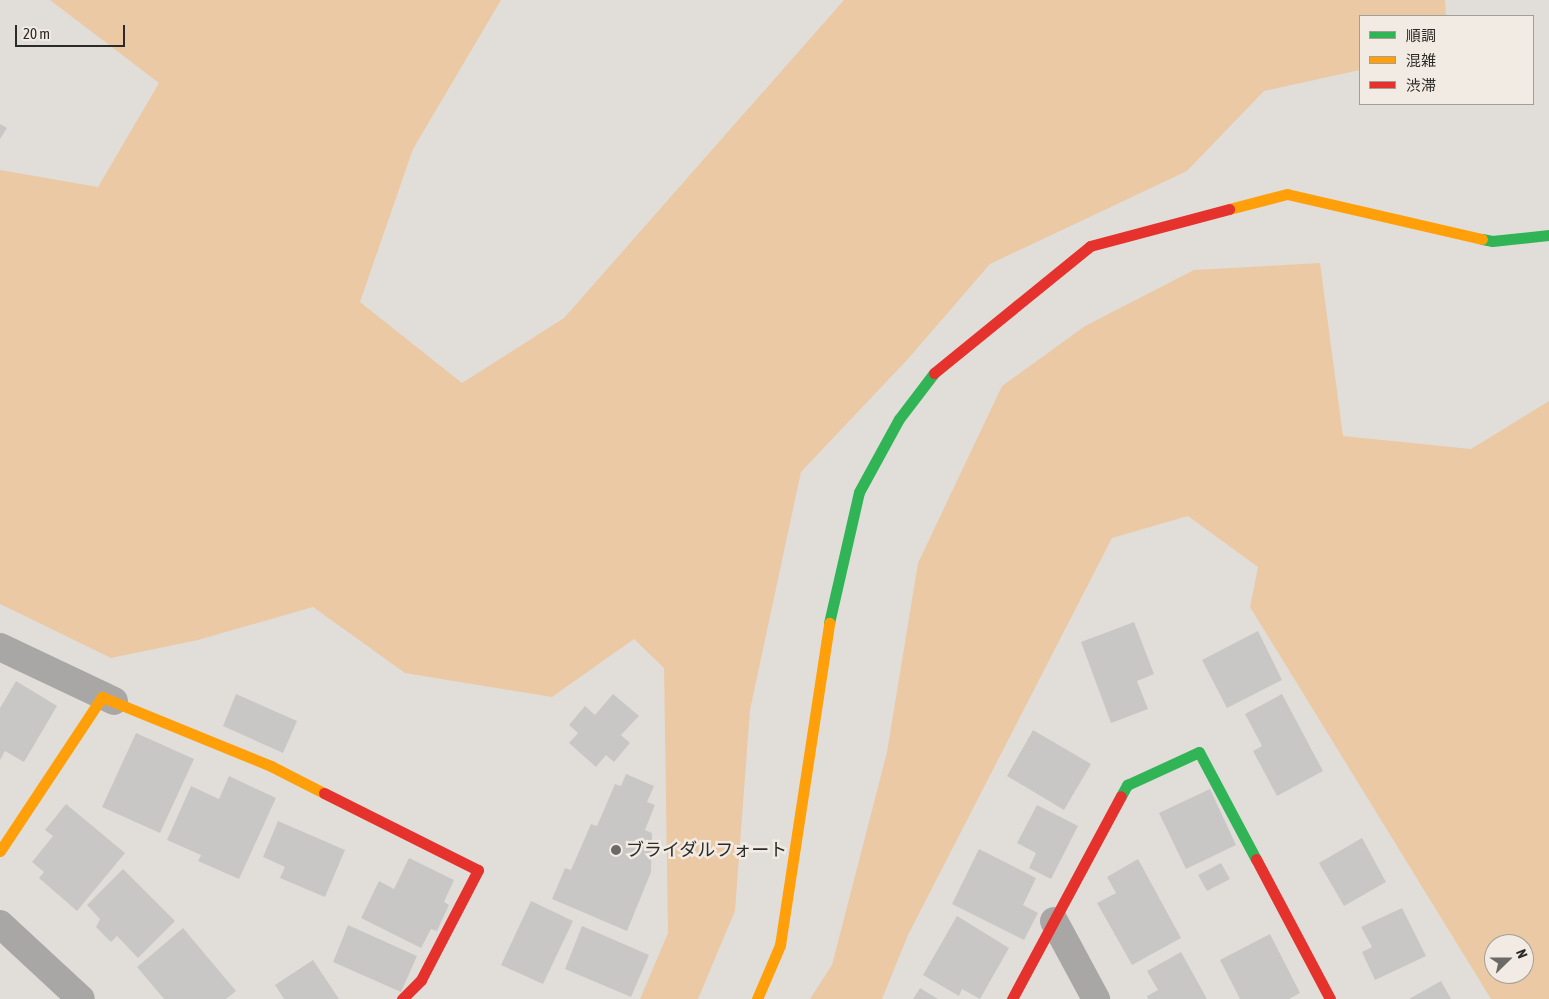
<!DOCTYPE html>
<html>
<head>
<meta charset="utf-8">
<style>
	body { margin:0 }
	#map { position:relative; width:1549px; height:999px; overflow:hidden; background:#e1deda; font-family:"Asap Condensed","Noto Sans JP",sans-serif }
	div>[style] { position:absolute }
	.green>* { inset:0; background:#ebc9a4 }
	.building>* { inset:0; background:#c9c7c6 }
	.street>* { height:28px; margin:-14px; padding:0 14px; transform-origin:14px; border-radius:14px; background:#a9a7a5 }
	.fast>* { height:11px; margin:-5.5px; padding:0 5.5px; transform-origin:5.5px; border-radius:5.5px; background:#30b455 }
	.slow>* { height:11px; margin:-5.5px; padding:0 5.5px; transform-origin:5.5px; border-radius:5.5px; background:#ff9f0a }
	.jam>* { height:11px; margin:-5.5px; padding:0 5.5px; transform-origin:5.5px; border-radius:5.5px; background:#e5322d }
	.dots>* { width:14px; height:14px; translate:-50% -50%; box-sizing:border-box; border:2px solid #f2ebe4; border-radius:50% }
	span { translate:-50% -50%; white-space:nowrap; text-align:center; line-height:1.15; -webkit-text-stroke:5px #f2ebe4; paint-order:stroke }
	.poi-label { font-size:18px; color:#2d2b28 }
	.left { translate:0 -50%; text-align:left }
	.legend { position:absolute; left:1359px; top:15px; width:175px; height:90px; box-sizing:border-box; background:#f2ebe4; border:1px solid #a39e99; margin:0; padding:6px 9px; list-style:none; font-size:15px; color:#2d2b28 }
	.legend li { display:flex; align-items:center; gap:10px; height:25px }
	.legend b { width:25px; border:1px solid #a39e99 }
	.north { position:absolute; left:1484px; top:934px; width:50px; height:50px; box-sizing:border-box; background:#f2ebe4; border:1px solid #a39e99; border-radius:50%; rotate:68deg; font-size:14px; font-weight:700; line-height:20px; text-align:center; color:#2d2b28 }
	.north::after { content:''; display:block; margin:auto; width:18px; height:22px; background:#6c6a66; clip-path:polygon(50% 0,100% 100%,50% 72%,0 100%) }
	.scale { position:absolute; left:15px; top:25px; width:110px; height:22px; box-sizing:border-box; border:2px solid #2d2b28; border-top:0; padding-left:6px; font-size:15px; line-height:18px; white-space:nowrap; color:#2d2b28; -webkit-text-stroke:4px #f2ebe4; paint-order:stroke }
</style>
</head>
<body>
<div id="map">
	<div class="green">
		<i style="clip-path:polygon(50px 0,501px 0,413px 149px,360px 302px,462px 383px,564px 318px,844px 0,1445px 0,1446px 16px,1360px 16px,1360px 70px,1264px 91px,1187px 171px,990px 264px,907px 360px,801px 472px,750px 710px,735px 911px,698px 999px,640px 999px,668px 933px,664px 668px,634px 639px,552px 697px,405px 673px,313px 607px,198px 640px,111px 658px,0 604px,0 170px,98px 187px,159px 83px)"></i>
		<i style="clip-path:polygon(evenodd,1320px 263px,1343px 436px,1471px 449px,1549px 401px,1549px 999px,1491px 999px,1250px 607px,1258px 567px,1188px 516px,1112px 538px,908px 935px,882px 999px,810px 999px,832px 965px,887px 752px,918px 563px,1002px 386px,1085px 326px,1194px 270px,1320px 263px,1494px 944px,1524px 944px,1524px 974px,1494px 974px,1494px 944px)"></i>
	</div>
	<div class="building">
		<i style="clip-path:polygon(0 124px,7px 128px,0 139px)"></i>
		<i style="clip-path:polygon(1134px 622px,1154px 674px,1137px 681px,1148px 709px,1111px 723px,1081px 642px)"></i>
		<i style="clip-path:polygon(1258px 631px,1282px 680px,1227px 708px,1202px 660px)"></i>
		<i style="clip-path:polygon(16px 681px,57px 706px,24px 762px,5px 751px,0 760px,0 708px)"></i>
		<i style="clip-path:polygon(236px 694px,297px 721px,283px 753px,223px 726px)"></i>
		<i style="clip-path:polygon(613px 694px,639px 716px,621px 735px,630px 743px,614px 762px,606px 755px,596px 767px,569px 743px,578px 733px,569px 725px,585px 706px,595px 715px)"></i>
		<i style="clip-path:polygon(1282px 694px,1323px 771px,1277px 796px,1253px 751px,1262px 746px,1245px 714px)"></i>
		<i style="clip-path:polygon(1033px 730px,1091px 764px,1064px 810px,1007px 776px)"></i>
		<i style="clip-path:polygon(136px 733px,194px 759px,160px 833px,102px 807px)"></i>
		<i style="clip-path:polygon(626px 774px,654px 786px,647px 802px,655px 805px,645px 830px,652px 833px,651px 872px,627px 931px,552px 899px,565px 868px,571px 870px,591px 824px,597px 826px,615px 784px,621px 786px)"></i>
		<i style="clip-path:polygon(229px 776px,276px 798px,239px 879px,198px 861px,201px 855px,167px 840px,191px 786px,219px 799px)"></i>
		<i style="clip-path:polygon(1210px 789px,1236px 845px,1186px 869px,1159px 813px)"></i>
		<i style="clip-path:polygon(66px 804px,125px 853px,77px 911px,39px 878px,44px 872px,32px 862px,53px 836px,45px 830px)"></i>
		<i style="clip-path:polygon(1037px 805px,1078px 826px,1051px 879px,1029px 868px,1036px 853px,1017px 843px)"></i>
		<i style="clip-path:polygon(278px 821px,345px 850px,325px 897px,280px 878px,285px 867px,263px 857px)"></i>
		<i style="clip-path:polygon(1362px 838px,1386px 882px,1344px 906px,1319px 863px)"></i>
		<i style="clip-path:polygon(979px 849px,1036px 878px,1023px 905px,1038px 913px,1024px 940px,952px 904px)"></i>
		<i style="clip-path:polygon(409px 858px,454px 880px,444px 902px,449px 905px,437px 931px,431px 929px,421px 948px,361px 918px,379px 881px,394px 889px)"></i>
		<i style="clip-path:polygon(1138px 859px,1181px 938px,1132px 965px,1097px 903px,1116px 893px,1107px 877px)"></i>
		<i style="clip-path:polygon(1221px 863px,1230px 879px,1207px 891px,1198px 875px)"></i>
		<i style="clip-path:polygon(123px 869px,175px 921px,138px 958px,117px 936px,111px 942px,96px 927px,100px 919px,87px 905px)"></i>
		<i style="clip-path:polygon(531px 901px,573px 921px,543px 984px,501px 965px)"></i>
		<i style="clip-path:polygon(1402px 908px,1426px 956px,1375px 980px,1362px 952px,1372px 947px,1361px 927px)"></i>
		<i style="clip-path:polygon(957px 916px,1009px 948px,980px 999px,962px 989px,959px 996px,923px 975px)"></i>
		<i style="clip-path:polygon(348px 925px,417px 956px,401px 992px,333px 962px)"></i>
		<i style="clip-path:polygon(582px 926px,649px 955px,631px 997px,565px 969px)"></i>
		<i style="clip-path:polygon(183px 928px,236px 991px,226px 999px,164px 999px,137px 967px)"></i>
		<i style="clip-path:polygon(1270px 934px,1300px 993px,1289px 999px,1240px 999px,1220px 960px)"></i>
		<i style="clip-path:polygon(1181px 952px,1207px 999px,1148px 999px,1147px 996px,1158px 990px,1147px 971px)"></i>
		<i style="clip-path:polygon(313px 960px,339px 999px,284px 999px,275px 985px)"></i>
		<i style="clip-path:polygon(1441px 981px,1451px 999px,1409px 999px)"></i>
		<i style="clip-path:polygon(920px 988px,938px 999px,913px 999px)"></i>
	</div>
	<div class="street">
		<i style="left:0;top:647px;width:126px;rotate:25.3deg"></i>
		<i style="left:1054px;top:921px;width:89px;rotate:61.7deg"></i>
		<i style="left:0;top:924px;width:110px;rotate:42.8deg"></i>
	</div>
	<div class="fast">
		<i style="left:1482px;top:239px;width:10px;rotate:11deg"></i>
		<i style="left:1492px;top:241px;width:57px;rotate:-6deg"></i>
		<i style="left:829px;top:623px;width:134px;rotate:-77.1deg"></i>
		<i style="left:859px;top:492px;width:83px;rotate:-61.3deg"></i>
		<i style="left:899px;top:419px;width:58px;rotate:-52.7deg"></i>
		<i style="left:1121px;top:796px;width:13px;rotate:-61deg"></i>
		<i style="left:1127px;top:785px;width:79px;rotate:-24.6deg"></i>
		<i style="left:1199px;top:752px;width:121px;rotate:62deg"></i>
	</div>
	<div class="slow">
		<i style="left:1229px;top:209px;width:60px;rotate:-14.5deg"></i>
		<i style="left:1287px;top:194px;width:200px;rotate:13deg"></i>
		<i style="left:0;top:851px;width:185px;rotate:-56.5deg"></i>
		<i style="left:102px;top:697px;width:183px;rotate:22.2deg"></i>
		<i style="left:271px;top:766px;width:59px;rotate:27deg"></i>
		<i style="left:757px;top:999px;width:59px;rotate:-66.9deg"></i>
		<i style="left:780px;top:945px;width:326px;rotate:-81.3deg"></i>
	</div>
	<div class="jam">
		<i style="left:934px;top:373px;width:201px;rotate:-39.1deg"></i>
		<i style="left:1090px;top:246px;width:144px;rotate:-14.9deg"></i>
		<i style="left:324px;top:793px;width:172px;rotate:26.6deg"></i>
		<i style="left:478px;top:870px;width:124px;rotate:117.4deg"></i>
		<i style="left:421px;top:980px;width:27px;rotate:135deg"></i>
		<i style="left:1256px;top:859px;width:158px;rotate:62.1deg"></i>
		<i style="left:1012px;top:999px;width:230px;rotate:-61.8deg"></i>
	</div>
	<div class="dots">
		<i style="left:616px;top:850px;background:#6c6a66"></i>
	</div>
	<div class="poi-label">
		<span class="left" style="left:626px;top:850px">ブライダルフォート</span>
	</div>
	<ul class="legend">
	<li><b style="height:6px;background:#30b455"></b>順調</li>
	<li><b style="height:6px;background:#ff9f0a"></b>混雑</li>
	<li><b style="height:6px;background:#e5322d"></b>渋滞</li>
	</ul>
	<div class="north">N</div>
	<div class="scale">20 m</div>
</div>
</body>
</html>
